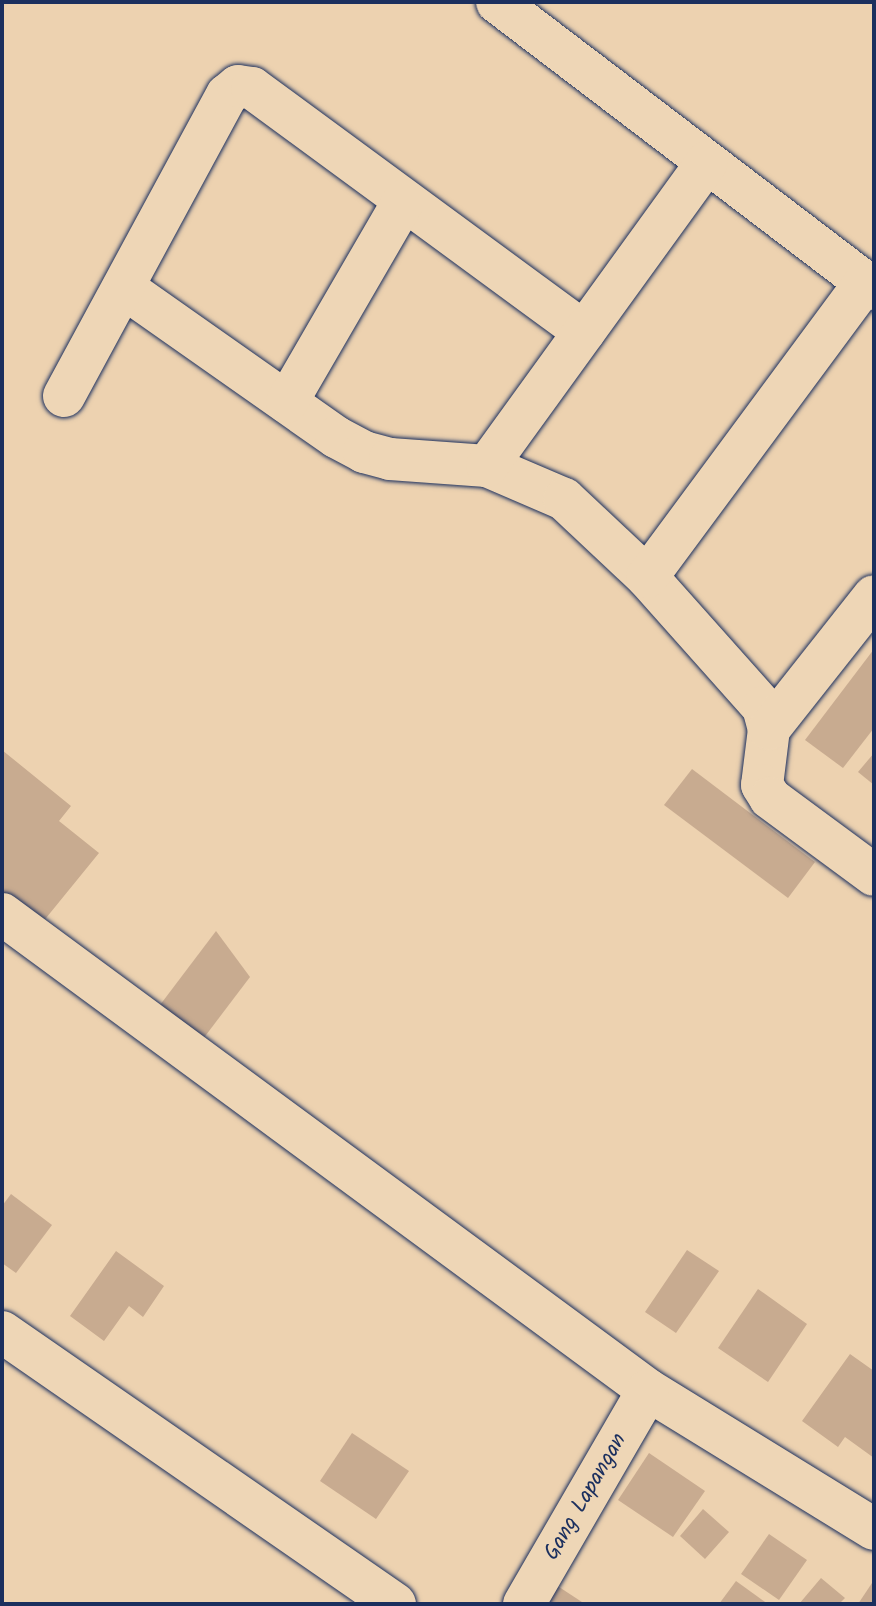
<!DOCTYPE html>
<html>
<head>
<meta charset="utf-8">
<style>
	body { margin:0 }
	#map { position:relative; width:876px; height:1606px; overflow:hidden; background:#edd2b0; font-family:Kalam,sans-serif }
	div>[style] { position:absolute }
	.building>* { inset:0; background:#c8ab90 }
	.roads { filter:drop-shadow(0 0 2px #1b2f5e) drop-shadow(0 0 2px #1b2f5e) }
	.minor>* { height:42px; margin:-21px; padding:0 21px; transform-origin:21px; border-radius:21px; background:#eed6b6 }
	span { translate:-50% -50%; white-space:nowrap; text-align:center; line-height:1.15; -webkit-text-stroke:7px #eed6b6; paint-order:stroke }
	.street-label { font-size:22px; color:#1b2f5e }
	.frame { position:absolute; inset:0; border:4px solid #1b2f5e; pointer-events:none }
</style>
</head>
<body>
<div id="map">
	<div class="building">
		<i style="clip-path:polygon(874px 649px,874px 728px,843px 768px,805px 740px)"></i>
		<i style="clip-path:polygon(2px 750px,71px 806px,59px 821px,99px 853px,42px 923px,2px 891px)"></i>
		<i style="clip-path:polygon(874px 753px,874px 785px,858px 772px)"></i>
		<i style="clip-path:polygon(692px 769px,815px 862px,788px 898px,664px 805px)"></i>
		<i style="clip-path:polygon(216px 931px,250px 977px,203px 1039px,160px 1005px)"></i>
		<i style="clip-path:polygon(11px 1194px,52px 1225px,16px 1273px,2px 1263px,2px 1206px)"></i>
		<i style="clip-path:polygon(687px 1250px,719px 1271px,676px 1333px,645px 1312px)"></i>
		<i style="clip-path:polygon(116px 1251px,164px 1286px,143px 1317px,129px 1306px,104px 1341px,70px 1316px)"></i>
		<i style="clip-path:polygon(758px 1289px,807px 1324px,768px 1382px,718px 1348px)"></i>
		<i style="clip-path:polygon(850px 1354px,874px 1371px,874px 1458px,845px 1437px,838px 1447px,802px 1421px)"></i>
		<i style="clip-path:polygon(352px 1433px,409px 1471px,376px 1519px,320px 1481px)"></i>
		<i style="clip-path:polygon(649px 1453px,705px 1491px,673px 1537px,618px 1500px)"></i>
		<i style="clip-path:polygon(703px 1509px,729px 1532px,705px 1559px,680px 1536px)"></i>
		<i style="clip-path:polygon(769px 1534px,807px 1560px,779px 1600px,741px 1574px)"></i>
		<i style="clip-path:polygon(821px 1578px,845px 1598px,839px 1604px,799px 1604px)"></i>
		<i style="clip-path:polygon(874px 1580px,874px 1604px,858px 1604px)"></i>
		<i style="clip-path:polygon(736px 1581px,768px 1604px,719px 1604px)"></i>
		<i style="clip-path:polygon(553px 1583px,585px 1604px,539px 1604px)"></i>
	</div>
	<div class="roads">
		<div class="minor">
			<i style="left:497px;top:2px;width:474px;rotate:37.3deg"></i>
			<i style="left:124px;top:288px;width:259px;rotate:35.1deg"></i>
			<i style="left:336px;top:437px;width:32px;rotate:28deg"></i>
			<i style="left:364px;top:452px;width:27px;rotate:15deg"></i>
			<i style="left:390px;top:459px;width:97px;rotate:4.1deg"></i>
			<i style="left:487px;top:466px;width:84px;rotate:23.2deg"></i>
			<i style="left:564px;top:499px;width:114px;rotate:43.2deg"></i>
			<i style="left:647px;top:577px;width:174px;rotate:48.3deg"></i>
			<i style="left:763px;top:707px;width:23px;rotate:75deg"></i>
			<i style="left:769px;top:729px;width:56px;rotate:97.1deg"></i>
			<i style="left:762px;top:785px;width:15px;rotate:58deg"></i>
			<i style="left:770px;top:798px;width:129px;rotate:36.5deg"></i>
			<i style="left:64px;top:396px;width:342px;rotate:-61.6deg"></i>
			<i style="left:227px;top:95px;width:14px;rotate:-39deg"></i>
			<i style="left:238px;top:86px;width:14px;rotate:8deg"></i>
			<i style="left:252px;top:88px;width:412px;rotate:36.3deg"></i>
			<i style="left:287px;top:402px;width:233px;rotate:-59.9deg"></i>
			<i style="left:487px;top:466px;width:375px;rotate:-54.1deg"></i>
			<i style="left:647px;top:577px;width:367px;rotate:-53.5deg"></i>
			<i style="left:769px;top:729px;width:169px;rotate:-51.7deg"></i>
			<i style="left:2px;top:914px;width:802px;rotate:36.38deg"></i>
			<i style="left:648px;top:1390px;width:265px;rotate:31.6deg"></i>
			<i style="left:2px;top:1332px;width:478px;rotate:34.7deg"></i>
			<i style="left:524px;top:1604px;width:247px;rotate:-59.9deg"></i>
		</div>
	</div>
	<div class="street-label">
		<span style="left:586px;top:1497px;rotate:-60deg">Gang Lapangan</span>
	</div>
	<div class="frame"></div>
</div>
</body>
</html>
